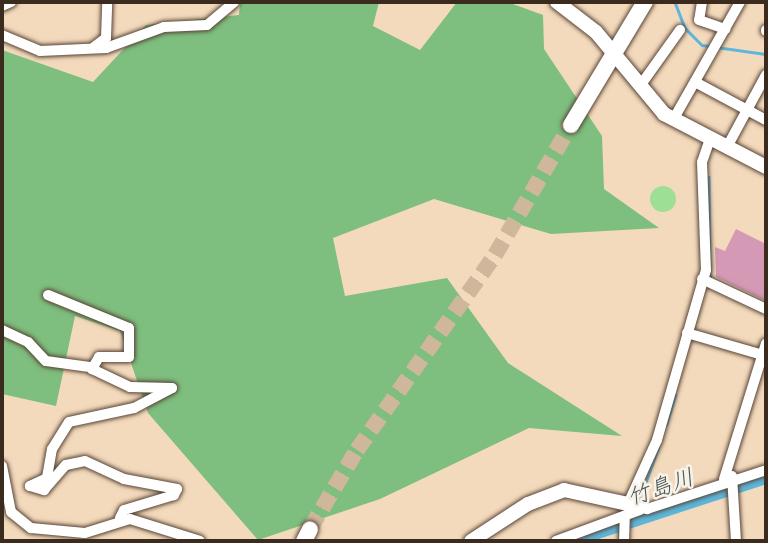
<!DOCTYPE html>
<html>
<head>
<meta charset="utf-8">
<style>
	body { margin:0 }
	#map { position:relative; width:768px; height:543px; overflow:hidden; background:#f4dabc; font-family:Mali,"Klee One",sans-serif }
	div>[style] { position:absolute }
	.green>* { inset:0; background:#9ddf95 }
	.round { border-radius:50% }
	.forest>* { inset:0; background:#7ebe7e }
	.stream>* { height:2.5px; margin:-1.25px; padding:0 1.25px; transform-origin:1.25px; border-radius:1.25px; background:#5eb6db }
	.river>* { height:14px; margin:-7px; padding:0 7px; transform-origin:7px; border-radius:7px; background:#5eb6db }
	.building>* { inset:0; background:#d499b5 }
	.primary-tunnel>* { height:16px; margin-top:-8px; transform-origin:0; background:repeating-linear-gradient(90deg,#cfb79c 0 16px,transparent 0 24px) }
	.roads { filter:drop-shadow(0 0 2px #574436) drop-shadow(0 0 2px #574436) }
	.street>* { height:10px; margin:-5px; padding:0 5px; transform-origin:5px; border-radius:5px; background:#fff }
	.secondary>* { height:14px; margin:-7px; padding:0 7px; transform-origin:7px; border-radius:7px; background:#fff }
	.primary>* { height:16px; margin:-8px; padding:0 8px; transform-origin:8px; border-radius:8px; background:#fff }
	span { translate:-50% -50%; white-space:nowrap; text-align:center; line-height:1.15; -webkit-text-stroke:5px #f7f3e8; paint-order:stroke }
	.water-label { font-size:23px; color:#465457; font-style:italic }
	.frame { position:absolute; inset:0; border:4px solid #3b2a1e; pointer-events:none }
</style>
</head>
<body>
<div id="map">
	<div class="green">
		<i class="round" style="left:650px;top:186px;width:26px;height:26px"></i>
	</div>
	<div class="forest">
		<i style="clip-path:polygon(240px 2px,379px 2px,373px 26px,420px 50px,457px 2px,507px 2px,543px 15px,544px 49px,602px 136px,604px 189px,659px 228px,551px 234px,434px 199px,333px 238px,345px 296px,447px 278px,508px 363px,622px 436px,529px 428px,380px 499px,258px 540px,148px 413px,120px 331px,75px 316px,56px 406px,2px 394px,2px 50px,93px 82px,146px 25px,239px 15px)"></i>
	</div>
	<div class="stream">
		<i style="left:675px;top:2px;width:28px;rotate:69deg"></i>
		<i style="left:685px;top:28px;width:24px;rotate:45deg"></i>
		<i style="left:702px;top:45px;width:65px;rotate:8deg"></i>
		<i style="left:709px;top:177px;width:101px;rotate:89.4deg"></i>
		<i style="left:666px;top:425px;width:31px;rotate:-73deg"></i>
		<i style="left:646px;top:481px;width:35px;rotate:-70deg"></i>
		<i style="left:619px;top:526px;width:12px;rotate:85deg"></i>
	</div>
	<div class="river">
		<i style="left:570px;top:541px;width:206px;rotate:-18.1deg"></i>
	</div>
	<div class="building">
		<i style="clip-path:polygon(736px 229px,766px 244px,766px 301px,716px 277px,715px 247px,725px 251px)"></i>
	</div>
	<div class="primary-tunnel">
		<i style="left:310px;top:529px;width:92px;rotate:-59.3deg"></i>
		<i style="left:357px;top:450px;width:239px;rotate:-54.7deg"></i>
		<i style="left:495px;top:255px;width:151px;rotate:-59.7deg"></i>
	</div>
	<div class="roads">
		<div class="street">
			<i style="left:702px;top:2px;width:18px;rotate:99deg"></i>
			<i style="left:699px;top:20px;width:28px;rotate:19deg"></i>
			<i style="left:2px;top:6px;width:10px;rotate:-24deg"></i>
			<i style="left:766px;top:31px;width:1px;rotate:-90deg"></i>
			<i style="left:2px;top:35px;width:41px;rotate:22.8deg"></i>
			<i style="left:40px;top:51px;width:66px;rotate:-2.6deg"></i>
			<i style="left:106px;top:48px;width:62px;rotate:-19.9deg"></i>
			<i style="left:164px;top:27px;width:43px;rotate:-2.7deg"></i>
			<i style="left:207px;top:25px;width:35px;rotate:-40deg"></i>
			<i style="left:94px;top:47px;width:15px;rotate:-37deg"></i>
			<i style="left:106px;top:38px;width:36px;rotate:-88deg"></i>
			<i style="left:695px;top:82px;width:81px;rotate:28.2deg"></i>
			<i style="left:640px;top:86px;width:69px;rotate:-54.5deg"></i>
			<i style="left:673px;top:120px;width:136px;rotate:-60.4deg"></i>
			<i style="left:710px;top:139px;width:24px;rotate:109deg"></i>
			<i style="left:702px;top:162px;width:108px;rotate:87.9deg"></i>
			<i style="left:706px;top:270px;width:177px;rotate:106.1deg"></i>
			<i style="left:657px;top:440px;width:70px;rotate:114.4deg"></i>
			<i style="left:628px;top:504px;width:20px;rotate:15deg"></i>
			<i style="left:647px;top:509px;width:125px;rotate:-18.1deg"></i>
			<i style="left:727px;top:147px;width:82px;rotate:-61.6deg"></i>
			<i style="left:702px;top:279px;width:71px;rotate:25.1deg"></i>
			<i style="left:48px;top:295px;width:87px;rotate:22.2deg"></i>
			<i style="left:129px;top:328px;width:29px;rotate:90deg"></i>
			<i style="left:129px;top:357px;width:30px;rotate:180deg"></i>
			<i style="left:99px;top:357px;width:14px;rotate:120deg"></i>
			<i style="left:92px;top:369px;width:42px;rotate:25.3deg"></i>
			<i style="left:130px;top:387px;width:42px;rotate:1.4deg"></i>
			<i style="left:172px;top:388px;width:43px;rotate:152.2deg"></i>
			<i style="left:134px;top:408px;width:66px;rotate:167.8deg"></i>
			<i style="left:69px;top:422px;width:32px;rotate:122deg"></i>
			<i style="left:52px;top:449px;width:29px;rotate:100deg"></i>
			<i style="left:47px;top:478px;width:19px;rotate:155deg"></i>
			<i style="left:30px;top:486px;width:15px;rotate:16deg"></i>
			<i style="left:44px;top:490px;width:33px;rotate:-49deg"></i>
			<i style="left:66px;top:465px;width:19px;rotate:-12deg"></i>
			<i style="left:85px;top:461px;width:43px;rotate:24.8deg"></i>
			<i style="left:124px;top:479px;width:54px;rotate:10.7deg"></i>
			<i style="left:177px;top:489px;width:7px;rotate:117deg"></i>
			<i style="left:174px;top:495px;width:52px;rotate:163.3deg"></i>
			<i style="left:124px;top:510px;width:9px;rotate:117deg"></i>
			<i style="left:2px;top:330px;width:29px;rotate:25deg"></i>
			<i style="left:28px;top:342px;width:26px;rotate:47deg"></i>
			<i style="left:46px;top:361px;width:44px;rotate:7.8deg"></i>
			<i style="left:687px;top:333px;width:82px;rotate:16.2deg"></i>
			<i style="left:2px;top:466px;width:47px;rotate:78.9deg"></i>
			<i style="left:11px;top:512px;width:26px;rotate:39deg"></i>
			<i style="left:31px;top:528px;width:54px;rotate:5.3deg"></i>
			<i style="left:85px;top:533px;width:47px;rotate:-17.3deg"></i>
			<i style="left:130px;top:519px;width:73px;rotate:17.4deg"></i>
			<i style="left:732px;top:476px;width:65px;rotate:86.5deg"></i>
			<i style="left:724px;top:479px;width:142px;rotate:-72.8deg"></i>
			<i style="left:556px;top:541px;width:90px;rotate:-20.3deg"></i>
			<i style="left:624px;top:541px;width:23px;rotate:-88deg"></i>
		</div>
		<div class="secondary">
			<i style="left:557px;top:2px;width:49px;rotate:37.6deg"></i>
			<i style="left:596px;top:32px;width:107px;rotate:50.3deg"></i>
			<i style="left:664px;top:114px;width:115px;rotate:27.5deg"></i>
			<i style="left:471px;top:541px;width:68px;rotate:-33deg"></i>
			<i style="left:528px;top:504px;width:39px;rotate:-21deg"></i>
			<i style="left:564px;top:490px;width:66px;rotate:12.3deg"></i>
		</div>
		<div class="primary">
			<i style="left:571px;top:125px;width:144px;rotate:-59deg"></i>
			<i style="left:304px;top:541px;width:13px;rotate:-63deg"></i>
		</div>
	</div>
	<div class="water-label">
		<span style="left:660px;top:486px;rotate:-19deg">竹島川</span>
	</div>
	<div class="frame"></div>
</div>
</body>
</html>
